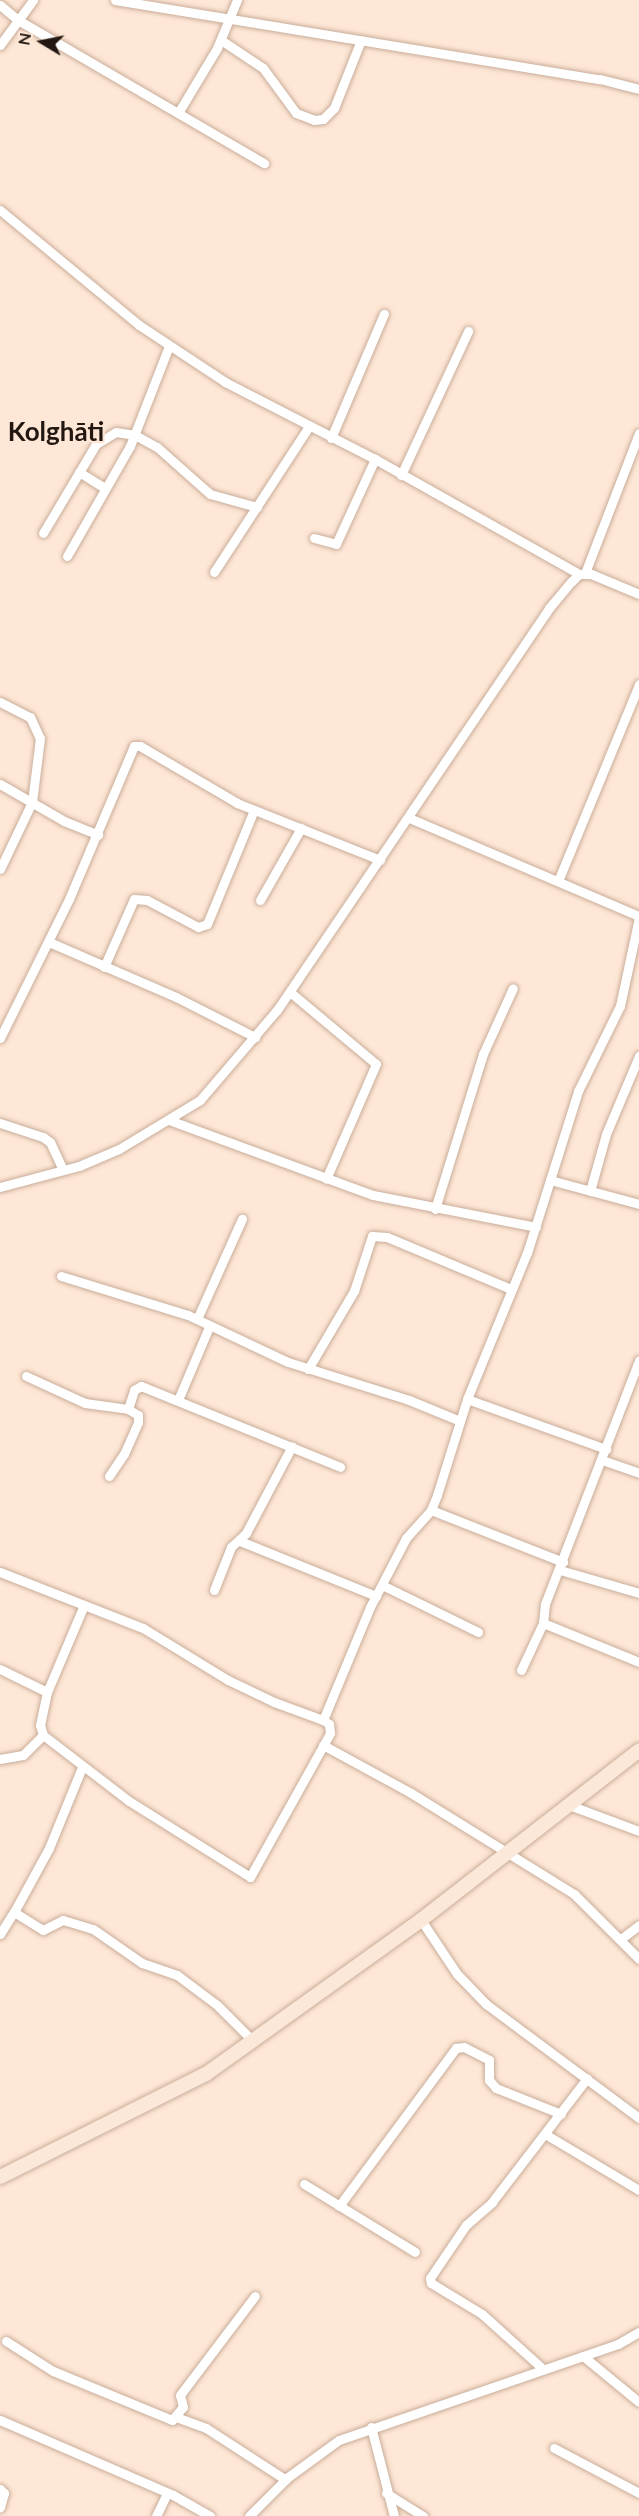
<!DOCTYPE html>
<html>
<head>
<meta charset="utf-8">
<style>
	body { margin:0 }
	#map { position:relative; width:639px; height:2516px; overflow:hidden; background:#fee7d6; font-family:Lato,sans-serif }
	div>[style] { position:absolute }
	.roads { filter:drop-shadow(0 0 2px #c9ad99) drop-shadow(0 0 2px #c9ad99) }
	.minor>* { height:9px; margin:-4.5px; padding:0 4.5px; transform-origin:4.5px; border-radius:4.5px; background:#fff }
	.secondary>* { height:14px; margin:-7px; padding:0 7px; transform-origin:7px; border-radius:7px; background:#fce8d9 }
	span { translate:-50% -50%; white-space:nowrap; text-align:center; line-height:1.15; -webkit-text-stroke:4.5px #fee7d6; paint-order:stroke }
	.district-label { font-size:26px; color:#221811; font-weight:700 }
	.north { position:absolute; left:12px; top:12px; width:60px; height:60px; -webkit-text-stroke:4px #fee7d6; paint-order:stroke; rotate:280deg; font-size:16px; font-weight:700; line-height:24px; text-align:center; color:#221811 }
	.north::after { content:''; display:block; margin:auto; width:21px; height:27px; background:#221811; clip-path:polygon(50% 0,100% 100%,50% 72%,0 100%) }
</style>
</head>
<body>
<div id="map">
	<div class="roads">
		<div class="minor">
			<i style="left:115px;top:0;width:491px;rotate:9.3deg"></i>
			<i style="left:600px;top:79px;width:40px;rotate:14.4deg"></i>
			<i style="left:0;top:5px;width:23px;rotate:40deg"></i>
			<i style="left:18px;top:20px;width:285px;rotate:30.2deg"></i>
			<i style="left:221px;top:40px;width:50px;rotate:33.7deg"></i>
			<i style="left:263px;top:68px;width:56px;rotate:53.7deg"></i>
			<i style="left:296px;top:113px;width:19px;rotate:21deg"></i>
			<i style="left:314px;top:120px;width:9px;rotate:-6deg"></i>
			<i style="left:323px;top:119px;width:16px;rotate:-45deg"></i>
			<i style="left:334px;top:108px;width:73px;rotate:-68.3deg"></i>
			<i style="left:0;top:45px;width:56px;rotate:-53.7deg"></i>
			<i style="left:178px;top:113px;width:76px;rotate:-59deg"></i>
			<i style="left:217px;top:48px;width:52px;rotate:-67.4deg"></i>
			<i style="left:0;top:210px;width:180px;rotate:39.6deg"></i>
			<i style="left:139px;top:325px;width:103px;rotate:33.5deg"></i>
			<i style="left:225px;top:382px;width:169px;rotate:27.2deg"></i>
			<i style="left:375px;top:459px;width:234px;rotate:29.4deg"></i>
			<i style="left:331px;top:438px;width:135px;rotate:-66.9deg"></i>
			<i style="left:79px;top:472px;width:31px;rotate:32deg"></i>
			<i style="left:401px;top:475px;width:159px;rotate:-65deg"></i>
			<i style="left:43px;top:533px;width:104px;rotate:-59.2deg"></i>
			<i style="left:96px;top:444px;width:23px;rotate:-31deg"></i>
			<i style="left:116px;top:432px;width:19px;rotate:9deg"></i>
			<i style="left:135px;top:435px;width:25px;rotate:29deg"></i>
			<i style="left:157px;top:447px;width:71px;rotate:41.6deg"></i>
			<i style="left:210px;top:494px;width:49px;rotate:15.5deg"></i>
			<i style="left:314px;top:538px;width:23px;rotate:15deg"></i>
			<i style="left:336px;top:544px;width:94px;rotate:-65.4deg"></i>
			<i style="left:67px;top:556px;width:127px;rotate:-60.2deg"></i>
			<i style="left:130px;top:446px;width:107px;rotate:-68.7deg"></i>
			<i style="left:214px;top:572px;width:174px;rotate:-56.9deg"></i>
			<i style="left:585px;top:573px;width:150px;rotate:-68.9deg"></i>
			<i style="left:0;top:702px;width:34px;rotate:27deg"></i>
			<i style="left:30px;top:717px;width:23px;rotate:65deg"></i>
			<i style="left:40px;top:738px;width:64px;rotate:97.1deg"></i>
			<i style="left:32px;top:802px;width:74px;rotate:115.5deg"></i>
			<i style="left:0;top:784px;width:74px;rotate:30deg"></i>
			<i style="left:64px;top:821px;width:37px;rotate:22deg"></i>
			<i style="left:409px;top:818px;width:250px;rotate:23.1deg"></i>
			<i style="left:558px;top:881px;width:213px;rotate:-67.6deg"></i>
			<i style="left:260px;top:900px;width:83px;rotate:-60.3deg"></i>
			<i style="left:49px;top:942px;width:138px;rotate:23.4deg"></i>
			<i style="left:176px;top:997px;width:89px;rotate:26.9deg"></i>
			<i style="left:104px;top:967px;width:74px;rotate:-66.2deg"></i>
			<i style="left:134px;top:899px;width:13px;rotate:4deg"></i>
			<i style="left:147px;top:900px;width:58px;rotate:27.9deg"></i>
			<i style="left:198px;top:927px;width:9px;rotate:-18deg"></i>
			<i style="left:207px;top:924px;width:123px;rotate:-67.6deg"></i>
			<i style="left:290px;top:992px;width:112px;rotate:39.9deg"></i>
			<i style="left:376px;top:1064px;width:125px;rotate:113.5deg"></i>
			<i style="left:0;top:1038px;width:155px;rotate:-63.6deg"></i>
			<i style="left:69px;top:899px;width:166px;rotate:-67deg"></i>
			<i style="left:134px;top:746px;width:6px"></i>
			<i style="left:140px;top:746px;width:113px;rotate:30.4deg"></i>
			<i style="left:237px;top:803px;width:154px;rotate:21.7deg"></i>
			<i style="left:169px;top:1120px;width:217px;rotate:20.2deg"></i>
			<i style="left:373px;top:1195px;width:166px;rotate:11.1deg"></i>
			<i style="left:0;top:1123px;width:45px;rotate:18deg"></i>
			<i style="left:43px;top:1137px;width:9px;rotate:36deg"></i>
			<i style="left:50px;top:1142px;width:31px;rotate:65deg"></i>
			<i style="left:550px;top:1180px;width:92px;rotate:15.1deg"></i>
			<i style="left:0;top:1187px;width:82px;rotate:-14.9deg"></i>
			<i style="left:79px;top:1166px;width:43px;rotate:-23deg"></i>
			<i style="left:119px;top:1149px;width:95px;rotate:-31.2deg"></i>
			<i style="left:200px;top:1100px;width:118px;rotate:-49.5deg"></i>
			<i style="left:277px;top:1010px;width:485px;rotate:-55.9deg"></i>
			<i style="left:549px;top:608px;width:35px;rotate:-50deg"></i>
			<i style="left:572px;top:581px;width:10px;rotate:-45deg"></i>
			<i style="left:579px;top:574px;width:12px"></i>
			<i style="left:591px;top:574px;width:52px;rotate:22.6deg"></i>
			<i style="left:590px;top:1191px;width:59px;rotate:-74.3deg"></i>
			<i style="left:606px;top:1134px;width:85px;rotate:-67.1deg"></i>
			<i style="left:435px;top:1209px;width:162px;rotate:-72.8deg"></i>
			<i style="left:483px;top:1054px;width:72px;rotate:-65.6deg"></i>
			<i style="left:61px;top:1276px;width:133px;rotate:17.1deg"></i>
			<i style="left:188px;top:1315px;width:110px;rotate:25.2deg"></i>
			<i style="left:288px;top:1362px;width:127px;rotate:17.4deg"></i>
			<i style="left:409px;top:1400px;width:55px;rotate:22.4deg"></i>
			<i style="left:197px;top:1319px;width:110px;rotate:-65.8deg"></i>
			<i style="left:308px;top:1369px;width:91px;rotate:-59.5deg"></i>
			<i style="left:354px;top:1291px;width:58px;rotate:-71.9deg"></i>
			<i style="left:372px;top:1236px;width:15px;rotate:4deg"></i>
			<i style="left:387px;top:1237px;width:134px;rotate:22.8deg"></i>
			<i style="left:26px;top:1376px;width:65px;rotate:24.6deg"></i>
			<i style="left:85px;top:1403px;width:43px;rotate:7.9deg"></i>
			<i style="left:467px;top:1399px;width:148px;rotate:19.8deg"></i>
			<i style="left:178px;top:1400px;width:79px;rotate:-67deg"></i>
			<i style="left:602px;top:1460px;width:39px;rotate:19deg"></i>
			<i style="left:109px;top:1476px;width:27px;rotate:-56deg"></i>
			<i style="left:124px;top:1454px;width:35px;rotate:-66deg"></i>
			<i style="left:138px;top:1422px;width:7px;rotate:-90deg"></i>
			<i style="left:138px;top:1415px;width:12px;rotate:-149deg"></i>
			<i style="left:128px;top:1409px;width:20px;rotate:-72deg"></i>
			<i style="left:134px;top:1390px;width:8px;rotate:-30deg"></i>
			<i style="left:141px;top:1386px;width:215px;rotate:22.1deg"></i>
			<i style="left:431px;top:1510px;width:142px;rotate:21.5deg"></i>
			<i style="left:240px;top:1541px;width:147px;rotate:22deg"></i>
			<i style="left:560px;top:1570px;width:82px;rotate:16.2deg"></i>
			<i style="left:0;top:1572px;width:154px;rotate:21.4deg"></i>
			<i style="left:143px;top:1628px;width:100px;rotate:31.5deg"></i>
			<i style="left:228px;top:1680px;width:51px;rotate:25.6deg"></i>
			<i style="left:274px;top:1702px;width:52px;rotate:20.2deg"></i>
			<i style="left:382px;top:1585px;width:107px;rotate:26.1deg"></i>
			<i style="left:214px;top:1590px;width:46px;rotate:-68.4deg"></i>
			<i style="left:231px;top:1547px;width:21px;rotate:-43deg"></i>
			<i style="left:246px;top:1533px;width:98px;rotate:-62.1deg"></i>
			<i style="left:84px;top:1605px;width:95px;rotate:113deg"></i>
			<i style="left:47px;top:1692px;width:34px;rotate:102deg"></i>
			<i style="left:40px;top:1725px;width:10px;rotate:73deg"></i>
			<i style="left:43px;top:1735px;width:108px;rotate:37.5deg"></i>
			<i style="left:129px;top:1801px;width:143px;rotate:32.1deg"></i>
			<i style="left:250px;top:1877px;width:165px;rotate:-60.9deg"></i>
			<i style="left:330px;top:1733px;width:9px;rotate:-96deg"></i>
			<i style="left:329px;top:1724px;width:7px;rotate:-146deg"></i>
			<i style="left:323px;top:1720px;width:122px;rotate:-67.4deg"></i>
			<i style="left:370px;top:1607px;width:78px;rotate:-62.4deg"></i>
			<i style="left:406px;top:1538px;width:38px;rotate:-48deg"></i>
			<i style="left:431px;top:1510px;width:16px;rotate:-68deg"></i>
			<i style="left:437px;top:1495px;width:101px;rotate:-72.6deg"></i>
			<i style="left:467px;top:1399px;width:158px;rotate:-67.7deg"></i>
			<i style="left:527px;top:1253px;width:170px;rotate:-72.5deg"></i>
			<i style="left:578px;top:1091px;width:95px;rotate:-63.7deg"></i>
			<i style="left:620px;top:1006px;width:91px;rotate:-77.9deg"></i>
			<i style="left:543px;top:1623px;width:104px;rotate:22.1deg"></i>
			<i style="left:0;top:1669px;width:52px;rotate:26.1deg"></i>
			<i style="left:521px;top:1670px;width:52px;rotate:-64.9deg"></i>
			<i style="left:543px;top:1623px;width:19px;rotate:-84deg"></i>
			<i style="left:545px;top:1604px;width:261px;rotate:-68.9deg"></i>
			<i style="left:323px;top:1745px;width:100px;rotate:28.6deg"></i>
			<i style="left:411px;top:1793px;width:192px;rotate:31.8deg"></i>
			<i style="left:574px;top:1894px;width:92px;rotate:45deg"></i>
			<i style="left:0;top:1759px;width:23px;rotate:-10deg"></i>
			<i style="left:23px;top:1755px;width:28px;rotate:-45deg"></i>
			<i style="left:569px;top:1805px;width:75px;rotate:20.4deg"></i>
			<i style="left:14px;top:1912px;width:73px;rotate:-61.3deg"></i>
			<i style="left:49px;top:1848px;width:87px;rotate:-67.8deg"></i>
			<i style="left:421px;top:1920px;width:65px;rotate:56.3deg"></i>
			<i style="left:457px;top:1974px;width:42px;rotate:46deg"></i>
			<i style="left:486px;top:2004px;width:191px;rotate:36.7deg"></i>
			<i style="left:0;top:1934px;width:26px;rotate:-58deg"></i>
			<i style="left:14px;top:1912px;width:34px;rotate:32deg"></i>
			<i style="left:43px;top:1930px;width:22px;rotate:-27deg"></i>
			<i style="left:63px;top:1920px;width:31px;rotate:17deg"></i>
			<i style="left:93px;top:1929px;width:60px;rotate:34.8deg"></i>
			<i style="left:142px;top:1963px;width:37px;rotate:19deg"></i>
			<i style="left:177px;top:1975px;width:50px;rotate:36.9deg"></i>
			<i style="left:217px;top:2005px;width:49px;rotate:45deg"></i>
			<i style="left:622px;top:1938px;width:21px;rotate:-37deg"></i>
			<i style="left:545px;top:2134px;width:109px;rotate:30.8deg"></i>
			<i style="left:304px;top:2184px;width:130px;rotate:31.5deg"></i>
			<i style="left:339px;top:2206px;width:197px;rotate:-53.5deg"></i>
			<i style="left:456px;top:2048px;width:8px;rotate:-7deg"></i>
			<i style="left:464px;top:2047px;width:28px;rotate:27deg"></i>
			<i style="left:489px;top:2060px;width:20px;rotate:90deg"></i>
			<i style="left:489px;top:2080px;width:11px;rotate:49deg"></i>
			<i style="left:496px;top:2088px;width:70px;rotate:21.8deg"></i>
			<i style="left:6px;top:2341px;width:56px;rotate:32.6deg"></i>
			<i style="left:53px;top:2371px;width:129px;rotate:22.4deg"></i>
			<i style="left:172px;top:2420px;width:17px;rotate:-50deg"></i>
			<i style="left:183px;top:2407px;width:12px;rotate:-104deg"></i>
			<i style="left:180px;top:2395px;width:124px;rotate:-52.9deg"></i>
			<i style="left:583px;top:2356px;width:72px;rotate:39.4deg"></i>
			<i style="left:543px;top:2369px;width:82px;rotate:-138deg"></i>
			<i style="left:482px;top:2314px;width:60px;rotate:-148.7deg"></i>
			<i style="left:431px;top:2283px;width:5px;rotate:-101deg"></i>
			<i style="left:430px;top:2278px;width:64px;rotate:-55.8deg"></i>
			<i style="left:466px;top:2225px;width:35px;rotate:-41deg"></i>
			<i style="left:492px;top:2202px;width:156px;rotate:-52.5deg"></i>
			<i style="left:176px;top:2417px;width:32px;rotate:20deg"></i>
			<i style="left:206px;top:2428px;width:95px;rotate:33deg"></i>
			<i style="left:0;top:2420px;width:189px;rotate:23.4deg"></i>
			<i style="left:173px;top:2495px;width:43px;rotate:29.6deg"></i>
			<i style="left:371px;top:2427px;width:92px;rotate:75.5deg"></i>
			<i style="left:554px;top:2448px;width:96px;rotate:27.9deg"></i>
			<i style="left:0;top:2489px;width:6px;rotate:45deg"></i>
			<i style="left:4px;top:2493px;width:15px;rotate:106deg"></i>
			<i style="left:386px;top:2493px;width:44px;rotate:31.9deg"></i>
			<i style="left:156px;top:2516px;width:25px;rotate:-64deg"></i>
			<i style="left:249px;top:2516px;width:55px;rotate:-45deg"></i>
			<i style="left:288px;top:2477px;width:63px;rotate:-36deg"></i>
			<i style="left:339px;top:2440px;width:295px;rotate:-19deg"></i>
			<i style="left:618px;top:2344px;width:24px;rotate:-30deg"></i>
		</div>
		<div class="secondary">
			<i style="left:0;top:2177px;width:230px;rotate:-26.6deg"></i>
			<i style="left:206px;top:2074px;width:264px;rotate:-35.6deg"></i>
			<i style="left:421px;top:1920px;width:276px;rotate:-37.9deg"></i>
		</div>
	</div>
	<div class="district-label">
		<span style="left:56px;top:432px">Kolghāti</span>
	</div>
	<div class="north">N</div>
</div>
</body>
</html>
